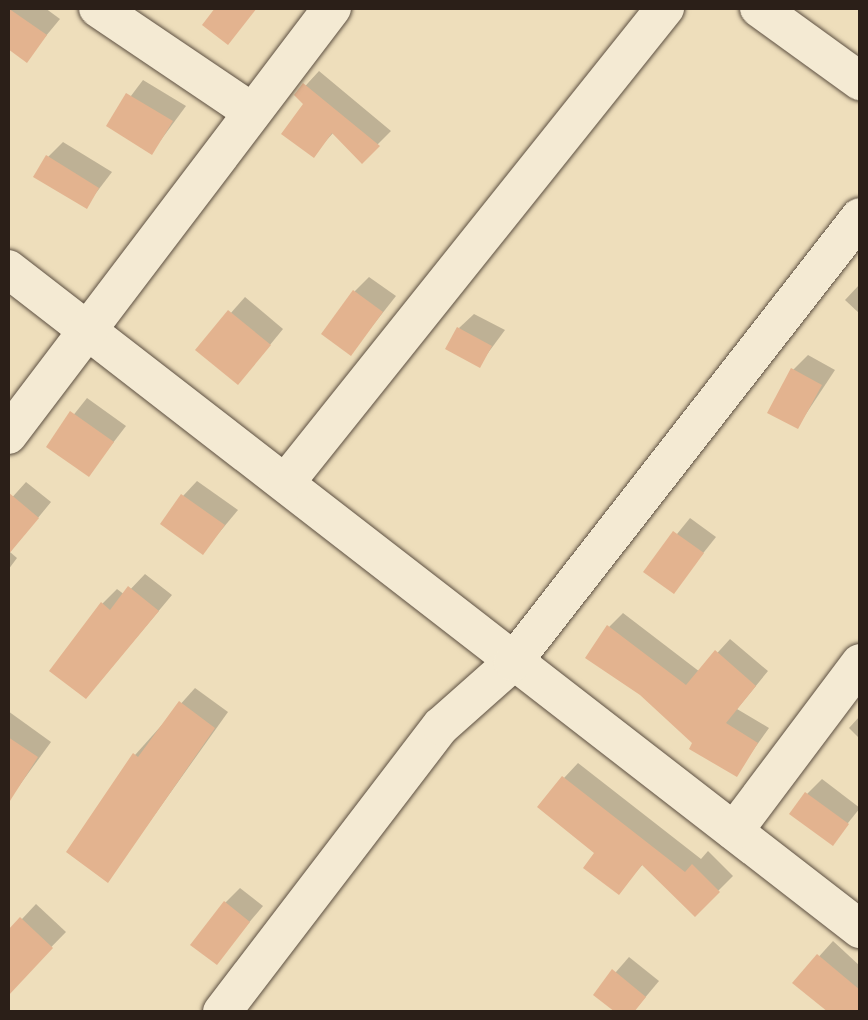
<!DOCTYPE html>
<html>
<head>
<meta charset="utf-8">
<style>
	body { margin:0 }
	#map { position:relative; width:868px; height:1020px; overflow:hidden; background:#eedebb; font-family:Cardo,serif }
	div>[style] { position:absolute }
	.shadow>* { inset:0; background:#0003 }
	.building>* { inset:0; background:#e3b38f }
	.roads { filter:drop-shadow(0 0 2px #5c4f41) drop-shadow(0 0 2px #5c4f41) }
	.minor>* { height:38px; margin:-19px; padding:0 19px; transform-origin:19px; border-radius:19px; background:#f4ead3 }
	span { translate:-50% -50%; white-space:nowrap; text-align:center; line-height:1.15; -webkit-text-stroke:8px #f4ead3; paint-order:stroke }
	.frame { position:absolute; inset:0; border:10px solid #2b1f18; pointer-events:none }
</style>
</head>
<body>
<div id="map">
	<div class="shadow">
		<i style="clip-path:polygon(8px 8px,45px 8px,60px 19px,26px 60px,8px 46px)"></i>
		<i style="clip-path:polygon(319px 71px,391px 131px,362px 160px,334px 132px,314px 154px,306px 104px,297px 95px)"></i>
		<i style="clip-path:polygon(143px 80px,186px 106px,152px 152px,109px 125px)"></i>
		<i style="clip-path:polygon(63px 142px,112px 172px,86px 206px,48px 157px)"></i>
		<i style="clip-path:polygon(369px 277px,396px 296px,351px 353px,355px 291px)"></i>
		<i style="clip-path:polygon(860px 284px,860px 314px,845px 300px)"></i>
		<i style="clip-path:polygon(245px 297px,283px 329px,252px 367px,199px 349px)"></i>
		<i style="clip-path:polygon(474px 314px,505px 330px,479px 365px,459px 328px)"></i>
		<i style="clip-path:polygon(808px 355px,835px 370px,798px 426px,793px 370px)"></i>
		<i style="clip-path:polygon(87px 398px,126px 426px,89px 474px,49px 446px)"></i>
		<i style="clip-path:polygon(197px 481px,238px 510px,203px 552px,183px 496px)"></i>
		<i style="clip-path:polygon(26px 482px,51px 502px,10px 552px,17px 558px,8px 570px,8px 502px)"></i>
		<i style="clip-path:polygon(690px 518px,716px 537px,673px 591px,647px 571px)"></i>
		<i style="clip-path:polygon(145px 574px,172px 595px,100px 681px,102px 604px,117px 589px,125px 595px)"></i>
		<i style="clip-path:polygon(623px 613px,700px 672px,730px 639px,768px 671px,737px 709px,769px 728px,736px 774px,695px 743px,609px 627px)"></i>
		<i style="clip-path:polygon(195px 688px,228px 712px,108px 880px,135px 755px)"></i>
		<i style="clip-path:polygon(8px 711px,51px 742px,8px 801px)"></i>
		<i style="clip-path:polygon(860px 716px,860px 739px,849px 728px)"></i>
		<i style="clip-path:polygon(578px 763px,701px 859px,708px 851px,733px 876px,695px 914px,644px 863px,619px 891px,564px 778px)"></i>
		<i style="clip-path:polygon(822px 779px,860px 808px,832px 843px,807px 794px)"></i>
		<i style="clip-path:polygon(240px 888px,263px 906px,216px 962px,225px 903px)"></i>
		<i style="clip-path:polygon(36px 904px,66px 932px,18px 981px,8px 971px,8px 934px)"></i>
		<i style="clip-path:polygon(833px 941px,860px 966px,860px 1012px,832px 1012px,796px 982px)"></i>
		<i style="clip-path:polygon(629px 957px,659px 981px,633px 1012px,619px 1012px,596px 995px)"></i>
	</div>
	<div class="building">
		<i style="clip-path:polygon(8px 8px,47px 35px,27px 63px,8px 49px)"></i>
		<i style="clip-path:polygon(215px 8px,257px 8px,228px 45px,202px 25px)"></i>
		<i style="clip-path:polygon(303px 83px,380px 146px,362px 164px,332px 133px,314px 158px,281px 134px,303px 104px,294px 95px)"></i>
		<i style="clip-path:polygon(126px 93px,173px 121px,152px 155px,106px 126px)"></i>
		<i style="clip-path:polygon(46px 155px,99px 188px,87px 209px,33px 177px)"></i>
		<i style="clip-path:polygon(353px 290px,383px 312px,351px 356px,321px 334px)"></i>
		<i style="clip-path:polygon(228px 310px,271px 345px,238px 385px,195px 350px)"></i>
		<i style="clip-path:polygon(457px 327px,492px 346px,480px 368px,445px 349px)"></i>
		<i style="clip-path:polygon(791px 368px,822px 385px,798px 429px,767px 413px)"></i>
		<i style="clip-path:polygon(70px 411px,114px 442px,89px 477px,46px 447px)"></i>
		<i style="clip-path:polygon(8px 492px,39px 518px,8px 555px)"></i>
		<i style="clip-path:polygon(181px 494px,225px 525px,203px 555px,160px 524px)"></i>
		<i style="clip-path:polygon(673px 531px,704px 553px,674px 594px,643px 572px)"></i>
		<i style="clip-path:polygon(128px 586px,159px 611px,86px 699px,49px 671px,101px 602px,110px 610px)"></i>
		<i style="clip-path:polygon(607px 625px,686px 685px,715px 650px,756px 686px,726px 723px,758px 743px,737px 777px,689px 749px,692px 743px,640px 695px,585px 658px)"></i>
		<i style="clip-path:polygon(179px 701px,215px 728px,108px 883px,66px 852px,133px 753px,138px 757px)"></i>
		<i style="clip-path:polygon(8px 737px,38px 757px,8px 804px)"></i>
		<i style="clip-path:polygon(562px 776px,685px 872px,692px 864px,720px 892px,695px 917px,642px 865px,619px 895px,583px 868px,594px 853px,537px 807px)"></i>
		<i style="clip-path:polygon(805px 792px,849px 824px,833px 846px,789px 814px)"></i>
		<i style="clip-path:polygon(224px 901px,250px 922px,217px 965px,190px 945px)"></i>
		<i style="clip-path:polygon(20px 917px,53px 948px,8px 996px,8px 930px)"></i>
		<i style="clip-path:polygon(817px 954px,860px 990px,860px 1012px,828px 1012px,792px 983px)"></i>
		<i style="clip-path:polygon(612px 969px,646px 997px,634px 1012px,615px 1012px,593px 995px)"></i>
	</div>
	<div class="roads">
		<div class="minor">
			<i style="left:98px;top:8px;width:186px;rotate:34deg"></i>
			<i style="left:759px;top:8px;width:125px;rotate:35.9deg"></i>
			<i style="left:8px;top:269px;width:1078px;rotate:37.76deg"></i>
			<i style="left:8px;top:435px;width:536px;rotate:-52.81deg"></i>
			<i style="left:286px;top:482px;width:607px;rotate:-51.35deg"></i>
			<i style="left:734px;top:831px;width:210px;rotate:-53.1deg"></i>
			<i style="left:222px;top:1012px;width:360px;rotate:-52.6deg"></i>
			<i style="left:441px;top:726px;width:96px;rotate:-41.6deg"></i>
			<i style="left:513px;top:662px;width:564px;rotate:-52.05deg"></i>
		</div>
	</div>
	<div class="frame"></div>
</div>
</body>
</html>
